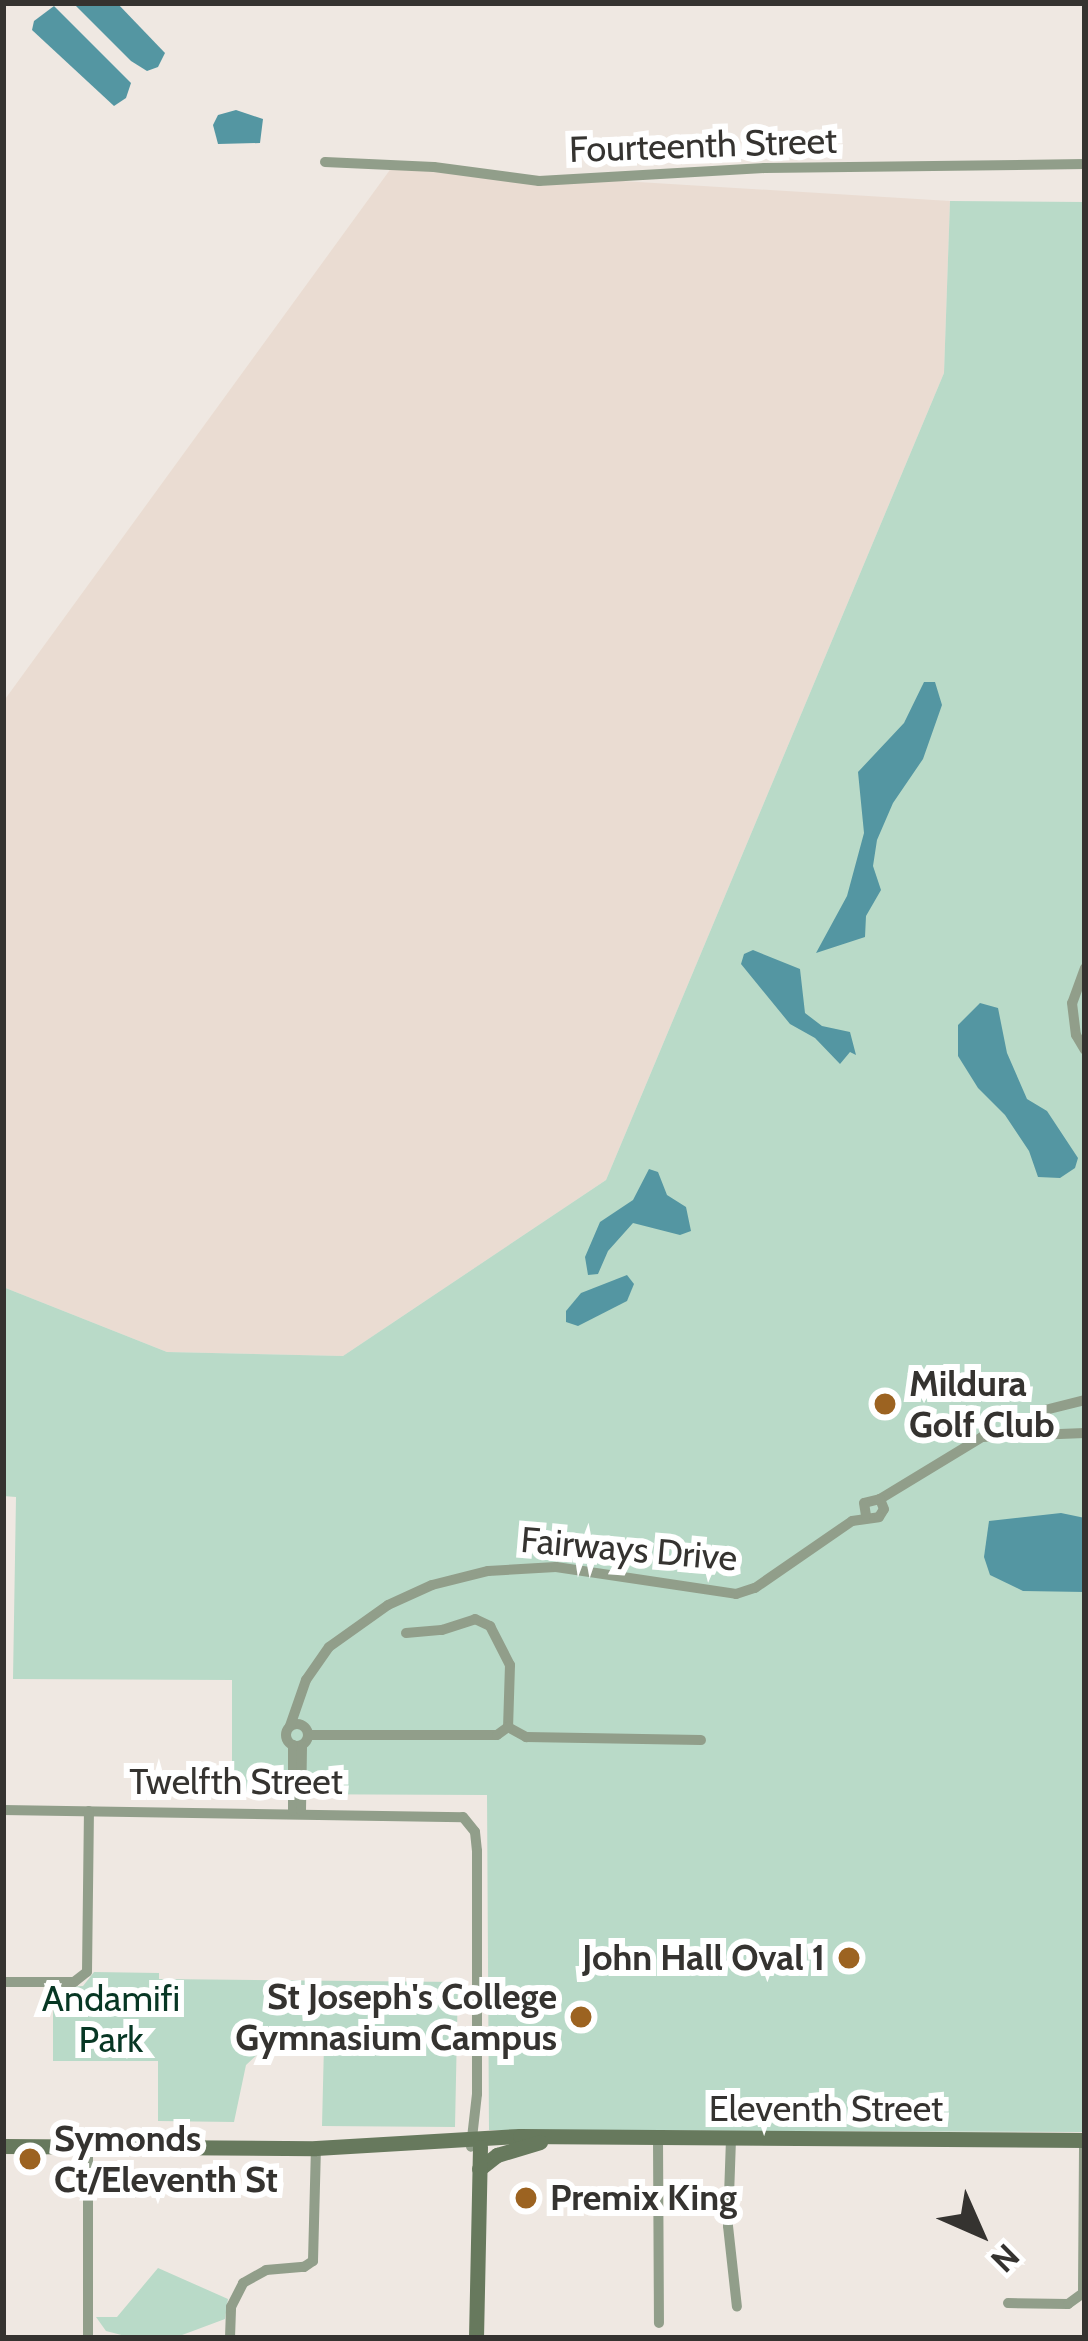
<!DOCTYPE html>
<html>
<head>
<meta charset="utf-8">
<style>
	body { margin:0 }
	#map { position:relative; width:1088px; height:2341px; overflow:hidden; background:#efe8e2; font-family:Cabin,sans-serif }
	div>[style] { position:absolute }
	.built>* { inset:0; background:#eadcd2 }
	.green>* { inset:0; background:#b9dac8 }
	.water>* { inset:0; background:#5496a2 }
	.street>* { height:10px; margin:-5px; padding:0 5px; transform-origin:5px; border-radius:5px; background:#919e8a }
	.street>.ring { margin:-5px; padding:0; box-sizing:content-box; background:none; border:10px solid #919e8a; border-radius:50% }
	.secondary>* { height:15px; margin:-7.5px; padding:0 7.5px; transform-origin:7.5px; border-radius:7.5px; background:#67795d }
	.dots>* { width:33px; height:33px; translate:-50% -50%; box-sizing:border-box; border:6px solid #fff; border-radius:50% }
	span { translate:-50% -50%; white-space:nowrap; text-align:center; line-height:1.15; -webkit-text-stroke:12px #fff; paint-order:stroke }
	.street-label { font-size:36px; color:#353330 }
	.poi-label { font-size:36px; color:#353330; font-weight:700 }
	.left { translate:0 -50%; text-align:left }
	.right { translate:-100% -50%; text-align:right }
	.park-label { font-size:36px; color:#073724 }
	.frame { position:absolute; inset:0; border:6px solid #353330; pointer-events:none }
	.north { position:absolute; left:920px; top:2173px; width:120px; height:120px; -webkit-text-stroke:9px #fff; paint-order:stroke; rotate:135deg; font-size:33px; font-weight:700; line-height:48px; text-align:center; color:#353330 }
	.north::after { content:''; display:block; margin:auto; width:42px; height:54px; background:#353330; clip-path:polygon(50% 0,100% 100%,50% 72%,0 100%) }
</style>
</head>
<body>
<div id="map">
	<div class="built">
		<i style="clip-path:polygon(392px 167px,950px 201px,944px 373px,606px 1180px,343px 1356px,167px 1352px,3px 1287px,3px 702px)"></i>
	</div>
	<div class="green">
		<i style="clip-path:polygon(950px 201px,1085px 202px,1085px 2132px,489px 2130px,487px 1795px,232px 1794px,232px 1680px,13px 1679px,16px 1497px,3px 1496px,3px 1287px,167px 1352px,343px 1356px,606px 1180px,944px 373px)"></i>
		<i style="clip-path:polygon(94px 1972px,159px 1973px,159px 1979px,458px 1982px,455px 2127px,322px 2126px,324px 2044px,271px 2042px,246px 2065px,234px 2122px,158px 2121px,158px 2061px,53px 2061px,53px 1988px,83px 1986px)"></i>
		<i style="clip-path:polygon(158px 2268px,228px 2299px,225px 2319px,174px 2338px,133px 2338px,106px 2331px,96px 2317px,117px 2317px)"></i>
	</div>
	<div class="water">
		<i style="clip-path:polygon(73px 3px,117px 3px,165px 53px,158px 67px,147px 71px,131px 61px)"></i>
		<i style="clip-path:polygon(54px 6px,131px 83px,126px 98px,114px 106px,32px 30px,34px 21px)"></i>
		<i style="clip-path:polygon(236px 110px,263px 119px,260px 143px,218px 144px,213px 125px,218px 115px)"></i>
		<i style="clip-path:polygon(924px 682px,935px 682px,942px 705px,923px 759px,893px 803px,877px 840px,873px 866px,881px 890px,866px 916px,865px 937px,816px 953px,847px 896px,864px 833px,858px 772px,904px 723px)"></i>
		<i style="clip-path:polygon(753px 950px,800px 969px,805px 1013px,822px 1026px,850px 1032px,856px 1055px,850px 1052px,840px 1064px,815px 1038px,790px 1024px,741px 964px,744px 954px)"></i>
		<i style="clip-path:polygon(980px 1003px,998px 1008px,1007px 1053px,1027px 1099px,1047px 1111px,1078px 1158px,1075px 1168px,1060px 1178px,1038px 1177px,1029px 1151px,1005px 1115px,978px 1088px,958px 1056px,958px 1025px)"></i>
		<i style="clip-path:polygon(649px 1169px,658px 1172px,667px 1195px,686px 1207px,691px 1231px,680px 1235px,633px 1223px,608px 1251px,598px 1274px,588px 1275px,585px 1257px,600px 1222px,633px 1200px)"></i>
		<i style="clip-path:polygon(627px 1275px,634px 1284px,627px 1301px,578px 1326px,566px 1322px,566px 1311px,581px 1293px)"></i>
		<i style="clip-path:polygon(1061px 1513px,1085px 1518px,1085px 1592px,1023px 1591px,990px 1575px,984px 1557px,989px 1521px)"></i>
	</div>
	<div class="street">
		<i style="left:325px;top:162px;width:109px;rotate:2.6deg"></i>
		<i style="left:434px;top:167px;width:106px;rotate:7.6deg"></i>
		<i style="left:539px;top:181px;width:226px;rotate:-3.3deg"></i>
		<i style="left:765px;top:168px;width:320px;rotate:-0.7deg"></i>
		<i style="left:1085px;top:968px;width:37px;rotate:110deg"></i>
		<i style="left:1072px;top:1003px;width:32px;rotate:83deg"></i>
		<i style="left:1076px;top:1035px;width:17px;rotate:59deg"></i>
		<i style="left:1031px;top:1432px;width:21px;rotate:-73deg"></i>
		<i style="left:1037px;top:1412px;width:49px;rotate:-14deg"></i>
		<i style="left:880px;top:1499px;width:119px;rotate:-31.3deg"></i>
		<i style="left:982px;top:1437px;width:103px;rotate:-2.2deg"></i>
		<i style="left:406px;top:1633px;width:36px;rotate:-5deg"></i>
		<i style="left:442px;top:1630px;width:35px;rotate:-18deg"></i>
		<i style="left:475px;top:1619px;width:17px;rotate:25deg"></i>
		<i style="left:490px;top:1626px;width:44px;rotate:62.9deg"></i>
		<i style="left:510px;top:1665px;width:62px;rotate:91.8deg"></i>
		<i class="ring" style="left:286px;top:1724px;width:12px;height:12px"></i>
		<i style="left:290px;top:1726px;width:49px;rotate:-70.8deg"></i>
		<i style="left:306px;top:1680px;width:40px;rotate:-55.1deg"></i>
		<i style="left:329px;top:1647px;width:72px;rotate:-35.4deg"></i>
		<i style="left:388px;top:1605px;width:48px;rotate:-24.4deg"></i>
		<i style="left:432px;top:1585px;width:58px;rotate:-14deg"></i>
		<i style="left:488px;top:1571px;width:68px;rotate:-3.4deg"></i>
		<i style="left:556px;top:1567px;width:182px;rotate:8.5deg"></i>
		<i style="left:736px;top:1594px;width:20px;rotate:-18deg"></i>
		<i style="left:755px;top:1588px;width:118px;rotate:-34.6deg"></i>
		<i style="left:852px;top:1521px;width:27px;rotate:-8deg"></i>
		<i style="left:879px;top:1517px;width:9px;rotate:-58deg"></i>
		<i style="left:884px;top:1509px;width:11px;rotate:-112deg"></i>
		<i style="left:880px;top:1499px;width:16px;rotate:166deg"></i>
		<i style="left:864px;top:1503px;width:13px;rotate:81deg"></i>
		<i style="left:508px;top:1727px;width:21px;rotate:29deg"></i>
		<i style="left:526px;top:1737px;width:175px;rotate:1deg"></i>
		<i style="left:309px;top:1735px;width:188px"></i>
		<i style="left:497px;top:1735px;width:14px;rotate:-36deg"></i>
		<i style="left:3px;top:1810px;width:460px;rotate:0.9deg"></i>
		<i style="left:463px;top:1817px;width:19px;rotate:51deg"></i>
		<i style="left:475px;top:1832px;width:19px;rotate:84deg"></i>
		<i style="left:477px;top:1851px;width:243px;rotate:90deg"></i>
		<i style="left:477px;top:2094px;width:53px;rotate:96.5deg"></i>
		<i style="left:293px;top:1811px;width:66px;rotate:-90deg"></i>
		<i style="left:301px;top:1811px;width:66px;rotate:-89.1deg"></i>
		<i style="left:3px;top:1982px;width:71px"></i>
		<i style="left:74px;top:1982px;width:16px;rotate:-38deg"></i>
		<i style="left:87px;top:1972px;width:161px;rotate:-89.3deg"></i>
		<i style="left:658px;top:2139px;width:184px;rotate:89.7deg"></i>
		<i style="left:731px;top:2139px;width:87px;rotate:92deg"></i>
		<i style="left:728px;top:2226px;width:81px;rotate:83.7deg"></i>
		<i style="left:1008px;top:2303px;width:60px;rotate:1deg"></i>
		<i style="left:1068px;top:2304px;width:19px;rotate:-36deg"></i>
		<i style="left:1083px;top:2293px;width:153px;rotate:-89.6deg"></i>
		<i style="left:88px;top:2338px;width:191px;rotate:-90deg"></i>
		<i style="left:230px;top:2338px;width:31px;rotate:-88deg"></i>
		<i style="left:231px;top:2307px;width:27px;rotate:-63deg"></i>
		<i style="left:243px;top:2283px;width:26px;rotate:-29deg"></i>
		<i style="left:266px;top:2270px;width:38px;rotate:-5deg"></i>
		<i style="left:304px;top:2267px;width:11px;rotate:-34deg"></i>
		<i style="left:313px;top:2261px;width:113px;rotate:-88.5deg"></i>
	</div>
	<div class="secondary">
		<i style="left:3px;top:2146px;width:313px;rotate:0.4deg"></i>
		<i style="left:316px;top:2148px;width:204px;rotate:-3.4deg"></i>
		<i style="left:520px;top:2136px;width:565px;rotate:0.41deg"></i>
		<i style="left:479px;top:2169px;width:23px;rotate:-38deg"></i>
		<i style="left:497px;top:2155px;width:45px;rotate:-16.8deg"></i>
		<i style="left:476px;top:2338px;width:191px;rotate:-88.8deg"></i>
	</div>
	<div class="dots">
		<i style="left:885px;top:1404px;background:#9c6321"></i>
		<i style="left:849px;top:1958px;background:#9c6321"></i>
		<i style="left:581px;top:2017px;background:#9c6321"></i>
		<i style="left:30px;top:2159px;background:#9c6321"></i>
		<i style="left:526px;top:2198px;background:#9c6321"></i>
	</div>
	<div class="street-label">
		<span style="left:703px;top:145px;rotate:-2deg">Fourteenth Street</span>
		<span style="left:629px;top:1549px;rotate:5deg">Fairways Drive</span>
		<span style="left:236px;top:1782px">Twelfth Street</span>
		<span style="left:826px;top:2109px">Eleventh Street</span>
	</div>
	<div class="poi-label">
		<span class="left" style="left:909px;top:1404px">Mildura<br>Golf Club</span>
		<span class="right" style="left:825px;top:1958px">John Hall Oval 1</span>
		<span class="right" style="left:557px;top:2017px">St Joseph's College<br>Gymnasium Campus</span>
		<span class="left" style="left:54px;top:2159px">Symonds<br>Ct/Eleventh St</span>
		<span class="left" style="left:550px;top:2198px">Premix King</span>
	</div>
	<div class="park-label">
		<span style="left:111px;top:2019px">Andamifi<br>Park</span>
	</div>
	<div class="frame"></div>
	<div class="north">N</div>
</div>
</body>
</html>
